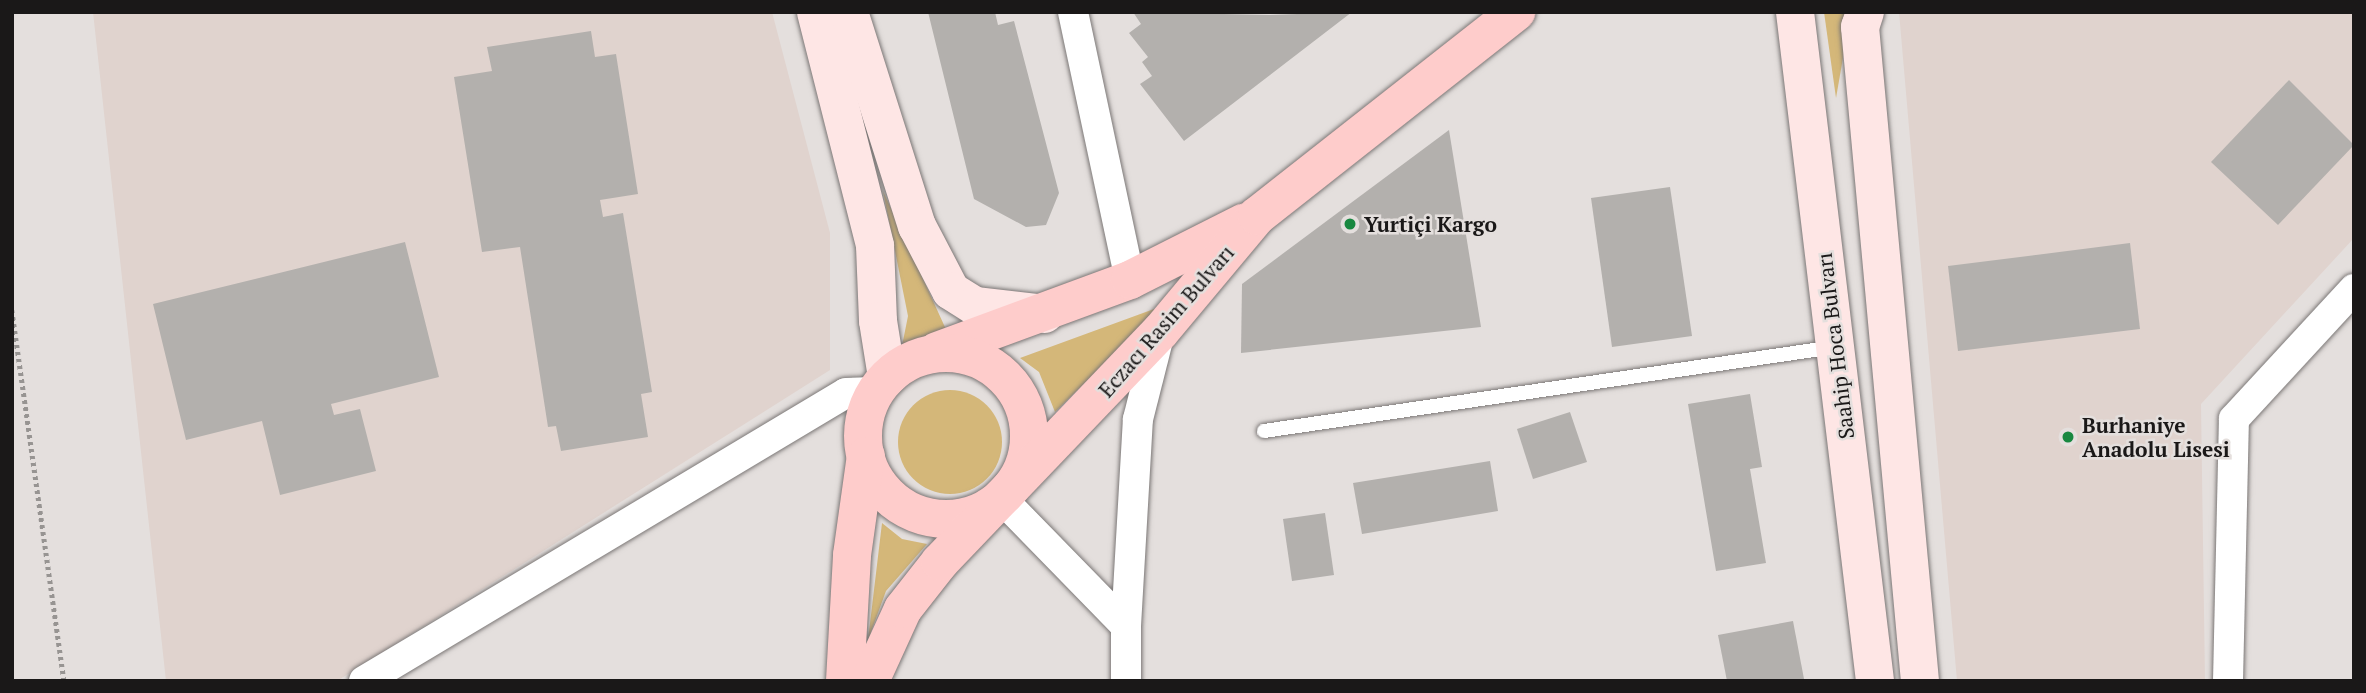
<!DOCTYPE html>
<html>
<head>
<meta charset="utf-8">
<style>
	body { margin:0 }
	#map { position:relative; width:2366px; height:693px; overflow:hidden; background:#e4dfdd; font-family:"PT Serif",serif }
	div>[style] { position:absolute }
	.built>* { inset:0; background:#e0d3ce }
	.green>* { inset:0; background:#d4b779 }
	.round { border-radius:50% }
	.building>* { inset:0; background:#b3b0ad }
	.path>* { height:4.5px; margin-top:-2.25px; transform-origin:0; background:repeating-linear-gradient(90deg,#979492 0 3.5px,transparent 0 7px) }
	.roads { filter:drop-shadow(0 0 2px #7b7776) drop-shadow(0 0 2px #7b7776) }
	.lane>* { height:14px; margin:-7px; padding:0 7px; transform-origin:7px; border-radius:7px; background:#fff }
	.street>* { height:30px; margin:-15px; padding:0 15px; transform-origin:15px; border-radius:15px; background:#fff }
	.secondary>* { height:38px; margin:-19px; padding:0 19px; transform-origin:19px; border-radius:19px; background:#fee6e5 }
	.primary>* { height:38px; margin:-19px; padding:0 19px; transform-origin:19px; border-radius:19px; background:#fecccb }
	.primary>.ring { margin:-19px; padding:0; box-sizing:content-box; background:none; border:38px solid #fecccb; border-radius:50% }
	.dots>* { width:19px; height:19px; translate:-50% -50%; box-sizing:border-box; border:4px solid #e4dfdd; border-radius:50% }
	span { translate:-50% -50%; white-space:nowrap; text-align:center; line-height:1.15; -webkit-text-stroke:5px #e4dfdd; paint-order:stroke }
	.poi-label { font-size:21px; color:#1a1818; font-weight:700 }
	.left { translate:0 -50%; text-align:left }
	.street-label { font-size:21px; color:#1a1818 }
	.frame { position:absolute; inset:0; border:14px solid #1a1818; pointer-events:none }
</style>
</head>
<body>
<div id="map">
	<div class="built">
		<i style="clip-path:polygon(93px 12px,772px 12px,830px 233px,830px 370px,337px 681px,166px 681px)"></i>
		<i style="clip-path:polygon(1899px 12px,2354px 12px,2354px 238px,2201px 404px,2205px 681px,1957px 681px)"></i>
	</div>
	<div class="green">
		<i style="clip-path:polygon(1824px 12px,1851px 12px,1836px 98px)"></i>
		<i style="clip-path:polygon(883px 191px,949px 336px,902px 346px,908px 316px)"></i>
		<i style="clip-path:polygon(1154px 309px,1157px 312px,1055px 412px,1039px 372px,1020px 358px)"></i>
		<i class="round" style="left:898px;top:390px;width:104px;height:104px"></i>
		<i style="clip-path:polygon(882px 523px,902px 539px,927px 544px,886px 591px,868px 640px)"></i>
	</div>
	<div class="building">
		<i style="clip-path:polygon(928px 12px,995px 12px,998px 25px,1014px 21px,1059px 193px,1046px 225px,1026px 227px,974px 199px)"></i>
		<i style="clip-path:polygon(1133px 12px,1269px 15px,1352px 12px,1184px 141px,1140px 84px,1152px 76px,1142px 62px,1148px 57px,1129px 33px,1141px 24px)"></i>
		<i style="clip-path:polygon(591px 31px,595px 57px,616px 54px,638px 194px,600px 200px,603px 217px,623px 213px,652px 392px,641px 394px,648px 437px,561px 451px,556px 426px,548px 427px,520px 247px,482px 252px,454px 77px,492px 71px,487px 47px)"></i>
		<i style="clip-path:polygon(2289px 80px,2354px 145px,2278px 225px,2211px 162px)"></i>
		<i style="clip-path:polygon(1449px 130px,1481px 327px,1241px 353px,1242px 284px)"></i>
		<i style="clip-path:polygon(1670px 187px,1692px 336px,1612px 347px,1591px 198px)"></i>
		<i style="clip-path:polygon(405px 242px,439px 377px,331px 404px,334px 415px,360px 409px,376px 471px,280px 495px,262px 421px,186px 440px,153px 304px)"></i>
		<i style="clip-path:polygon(2130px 243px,2140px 329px,1958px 351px,1948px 266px)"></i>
		<i style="clip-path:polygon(1750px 394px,1762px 467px,1750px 469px,1766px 563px,1716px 571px,1688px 404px)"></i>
		<i style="clip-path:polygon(1570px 412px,1587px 462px,1533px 479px,1517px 429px)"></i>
		<i style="clip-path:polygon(1490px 461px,1498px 511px,1362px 534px,1353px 483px)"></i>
		<i style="clip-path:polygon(1325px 513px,1334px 575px,1292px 581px,1283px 519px)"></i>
		<i style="clip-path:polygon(1793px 621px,1804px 679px,1727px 681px,1718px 635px)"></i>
	</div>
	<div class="path">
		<i style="left:12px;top:310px;width:375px;rotate:82deg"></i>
	</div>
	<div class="roads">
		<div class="lane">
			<i style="left:1264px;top:431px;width:576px;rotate:-8.38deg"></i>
		</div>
		<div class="street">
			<i style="left:1073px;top:12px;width:274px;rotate:78deg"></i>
			<i style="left:1002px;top:499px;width:177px;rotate:45.7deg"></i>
			<i style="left:1126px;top:626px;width:55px;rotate:90deg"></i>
			<i style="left:1126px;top:626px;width:207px;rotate:-86.7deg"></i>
			<i style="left:1138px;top:419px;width:90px;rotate:-75.8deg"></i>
			<i style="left:364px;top:681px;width:561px;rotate:-30.86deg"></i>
			<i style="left:846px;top:393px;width:29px;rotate:-2deg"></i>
			<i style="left:2228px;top:681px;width:262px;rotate:-88.7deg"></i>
			<i style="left:2234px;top:419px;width:177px;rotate:-47.3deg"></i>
		</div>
		<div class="secondary">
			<i style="left:816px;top:12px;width:241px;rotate:75.8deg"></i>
			<i style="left:875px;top:246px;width:75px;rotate:87.7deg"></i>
			<i style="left:878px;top:321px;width:57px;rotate:80.9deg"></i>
			<i style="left:849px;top:12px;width:225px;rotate:72.4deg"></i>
			<i style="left:917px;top:226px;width:73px;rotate:62.4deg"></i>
			<i style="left:951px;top:291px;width:28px;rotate:32deg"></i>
			<i style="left:975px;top:306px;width:70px;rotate:6.5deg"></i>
			<i style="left:1795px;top:12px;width:674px;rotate:83.18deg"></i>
			<i style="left:1865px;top:12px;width:16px;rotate:108deg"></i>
			<i style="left:1860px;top:27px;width:657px;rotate:84.76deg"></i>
		</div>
		<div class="primary">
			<i style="left:937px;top:351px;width:206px;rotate:-20.2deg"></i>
			<i style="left:1130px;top:280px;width:127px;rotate:-26.8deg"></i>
			<i class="ring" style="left:863px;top:353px;width:128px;height:128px"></i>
			<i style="left:845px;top:681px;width:126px;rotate:-86.8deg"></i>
			<i style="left:852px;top:555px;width:100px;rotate:-82deg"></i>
			<i style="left:870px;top:681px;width:79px;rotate:-65.4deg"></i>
			<i style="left:903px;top:609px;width:60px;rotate:-51.8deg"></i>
			<i style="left:940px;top:562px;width:318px;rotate:-46.3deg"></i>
			<i style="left:1160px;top:332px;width:151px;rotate:-50.1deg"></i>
			<i style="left:1257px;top:216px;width:330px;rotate:-38.2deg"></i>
		</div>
	</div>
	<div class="dots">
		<i style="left:1350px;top:224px;background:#188840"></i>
		<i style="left:2068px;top:437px;background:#188840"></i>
	</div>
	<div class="poi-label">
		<span class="left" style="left:1364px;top:224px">Yurtiçi Kargo</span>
		<span class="left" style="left:2082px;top:437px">Burhaniye<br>Anadolu Lisesi</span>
	</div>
	<div class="street-label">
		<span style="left:1166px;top:321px;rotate:-49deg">Eczacı Rasim Bulvarı</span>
		<span style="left:1835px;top:346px;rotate:-97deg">Saahip Hoca Bulvarı</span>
	</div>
	<div class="frame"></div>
</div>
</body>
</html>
